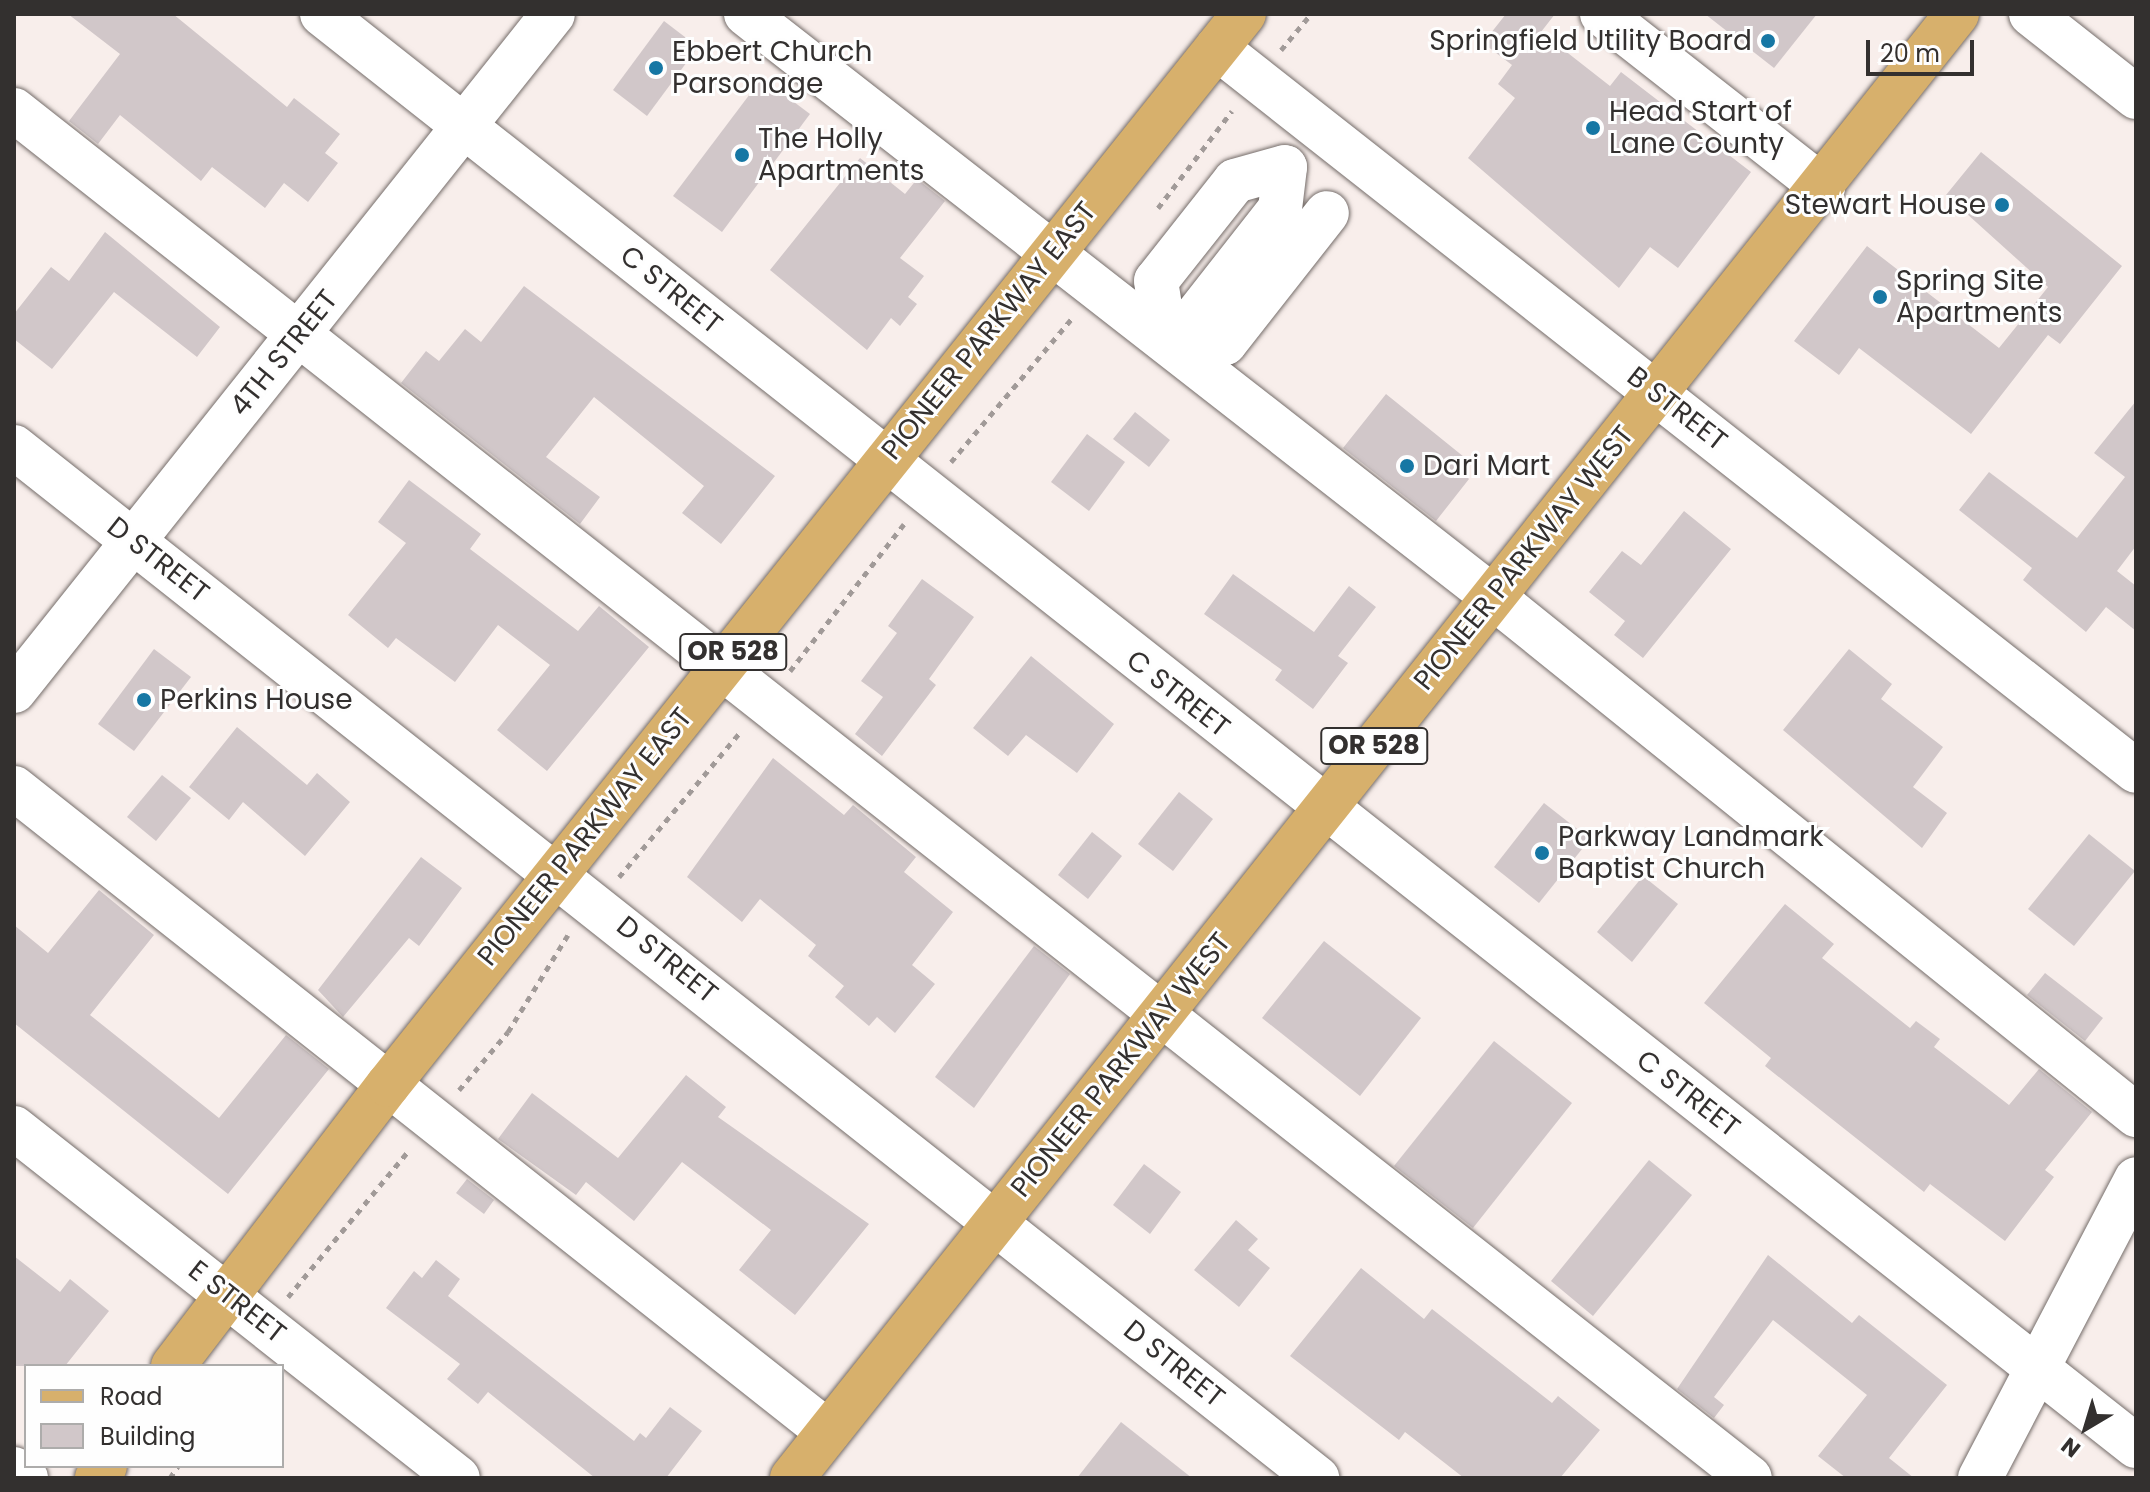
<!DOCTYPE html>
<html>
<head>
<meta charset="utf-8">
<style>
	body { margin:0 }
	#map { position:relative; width:2150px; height:1492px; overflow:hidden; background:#f8eeeb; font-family:Poppins,sans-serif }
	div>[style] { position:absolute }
	.building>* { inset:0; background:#d1c7c9 }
	.path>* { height:5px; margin-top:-2.5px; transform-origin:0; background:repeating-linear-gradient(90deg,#a19a98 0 6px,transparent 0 12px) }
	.roads { filter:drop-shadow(0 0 2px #756d6a) drop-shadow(0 0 2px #756d6a) }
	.minor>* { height:44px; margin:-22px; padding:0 22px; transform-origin:22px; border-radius:22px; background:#fff }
	.major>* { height:44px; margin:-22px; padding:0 22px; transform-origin:22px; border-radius:22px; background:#d7b06c }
	.dots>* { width:22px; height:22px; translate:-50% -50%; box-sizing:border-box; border:4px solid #fefefe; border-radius:50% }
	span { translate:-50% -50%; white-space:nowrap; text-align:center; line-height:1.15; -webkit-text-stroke:6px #fefefe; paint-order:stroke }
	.shield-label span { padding:2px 6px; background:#fefefe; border:2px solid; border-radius:6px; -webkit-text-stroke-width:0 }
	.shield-label { font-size:26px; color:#33302f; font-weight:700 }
	.poi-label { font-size:28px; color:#33302f }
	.right { translate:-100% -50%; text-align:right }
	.left { translate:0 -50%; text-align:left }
	.street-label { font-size:28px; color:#33302f }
	.frame { position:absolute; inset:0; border:16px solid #33302f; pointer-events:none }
	.legend { position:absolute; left:24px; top:1364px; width:260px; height:104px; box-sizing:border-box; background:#fefefe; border:2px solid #adacab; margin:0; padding:10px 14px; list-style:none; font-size:24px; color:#33302f }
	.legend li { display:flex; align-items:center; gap:16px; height:40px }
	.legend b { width:40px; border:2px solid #adacab }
	.north { position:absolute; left:2046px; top:1388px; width:80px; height:80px; -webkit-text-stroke:6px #fefefe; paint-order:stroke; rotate:218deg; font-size:22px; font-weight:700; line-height:32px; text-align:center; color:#33302f }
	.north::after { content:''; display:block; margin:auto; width:28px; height:36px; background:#33302f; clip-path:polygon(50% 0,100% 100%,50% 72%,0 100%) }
	.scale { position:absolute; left:1866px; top:40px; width:108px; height:36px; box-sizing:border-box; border:4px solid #33302f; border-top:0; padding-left:10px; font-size:24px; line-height:28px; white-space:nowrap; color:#33302f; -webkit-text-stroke:6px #fefefe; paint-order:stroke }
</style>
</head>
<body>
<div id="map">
	<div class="building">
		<i style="clip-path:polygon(68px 14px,173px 14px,287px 107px,294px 98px,340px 134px,325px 153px,338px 163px,308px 202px,284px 183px,265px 208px,212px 167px,201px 181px,120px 115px,98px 144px,69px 121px,120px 54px)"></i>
		<i style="clip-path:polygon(1506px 14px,1555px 14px,1541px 32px,1610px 86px,1621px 72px,1751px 172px,1678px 268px,1650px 247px,1619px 288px,1468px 158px,1515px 98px,1498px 84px,1512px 65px,1483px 43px)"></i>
		<i style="clip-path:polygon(1705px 14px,1817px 14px,1774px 68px)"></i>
		<i style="clip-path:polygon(664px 21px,698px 47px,647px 116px,613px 90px)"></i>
		<i style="clip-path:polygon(762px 78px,810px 114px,722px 232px,673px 196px)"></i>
		<i style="clip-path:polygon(1981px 152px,2122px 266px,2060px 344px,2048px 335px,1971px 434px,1859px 348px,1839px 375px,1794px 341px,1867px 246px,1999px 348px,2048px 287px,1946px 195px)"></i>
		<i style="clip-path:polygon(860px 158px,905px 194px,917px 179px,945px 201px,900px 258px,924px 276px,908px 297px,917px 304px,900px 326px,891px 318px,867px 350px,770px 270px)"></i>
		<i style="clip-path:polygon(105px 232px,220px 327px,197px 357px,114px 292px,52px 369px,14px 339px,14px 314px,51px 267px,69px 281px)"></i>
		<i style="clip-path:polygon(524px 286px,775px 476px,721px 544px,682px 513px,704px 486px,594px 397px,546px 457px,600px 497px,580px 524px,401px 383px,426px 351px,439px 361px,465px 329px,481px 342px)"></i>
		<i style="clip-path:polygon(1386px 394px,1469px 461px,1461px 471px,1469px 479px,1436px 521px,1343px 448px)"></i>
		<i style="clip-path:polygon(2136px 401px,2136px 546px,2117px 571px,2136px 586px,2136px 631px,2106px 607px,2086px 632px,2023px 580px,2032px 568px,1959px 510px,1989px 472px,2077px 538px,2125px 477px,2094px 453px)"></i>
		<i style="clip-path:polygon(1135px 412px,1170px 440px,1149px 467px,1113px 439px)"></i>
		<i style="clip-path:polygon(1087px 434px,1125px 462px,1089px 511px,1051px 482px)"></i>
		<i style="clip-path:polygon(409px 480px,481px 534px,470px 549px,578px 631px,599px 606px,649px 647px,547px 771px,497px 730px,550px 665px,498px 625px,455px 682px,396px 638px,388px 648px,348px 615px,406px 543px,378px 522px)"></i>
		<i style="clip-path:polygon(1684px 511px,1731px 549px,1643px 658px,1614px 635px,1625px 621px,1589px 592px,1622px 551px,1641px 565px)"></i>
		<i style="clip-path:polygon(1233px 574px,1314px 632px,1349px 586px,1376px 607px,1338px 656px,1348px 663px,1313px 709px,1275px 680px,1282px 670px,1204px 614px)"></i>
		<i style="clip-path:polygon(922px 579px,974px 617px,929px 679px,936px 685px,882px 756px,855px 734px,883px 697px,861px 681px,897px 633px,888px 626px)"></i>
		<i style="clip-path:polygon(154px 649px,191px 677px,134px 751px,98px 724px)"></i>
		<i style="clip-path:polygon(1849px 649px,1892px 684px,1881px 699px,1943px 747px,1913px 787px,1947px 813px,1922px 848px,1783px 730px)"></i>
		<i style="clip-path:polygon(1031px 656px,1114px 724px,1077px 773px,1026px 735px,1008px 756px,973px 728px)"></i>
		<i style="clip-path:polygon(237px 727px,307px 785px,317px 773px,350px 802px,305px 856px,243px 802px,229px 820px,189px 787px)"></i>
		<i style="clip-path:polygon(773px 758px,844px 815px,853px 805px,916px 857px,904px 872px,953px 912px,912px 965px,935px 984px,895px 1033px,877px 1017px,869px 1026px,835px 997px,844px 986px,808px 956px,816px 945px,760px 899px,742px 922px,687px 877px)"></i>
		<i style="clip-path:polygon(162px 775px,191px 798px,156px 841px,127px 817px)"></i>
		<i style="clip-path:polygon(1179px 792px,1213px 819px,1173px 871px,1138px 844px)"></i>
		<i style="clip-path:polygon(1544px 803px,1590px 839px,1539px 903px,1494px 867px)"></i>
		<i style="clip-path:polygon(1092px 832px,1122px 856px,1088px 899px,1058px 875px)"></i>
		<i style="clip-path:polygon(2089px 834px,2135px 871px,2074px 946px,2028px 909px)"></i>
		<i style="clip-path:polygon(421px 857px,462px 888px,419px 946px,409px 938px,343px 1017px,318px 990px)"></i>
		<i style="clip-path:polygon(1643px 876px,1678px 904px,1632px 962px,1597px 932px)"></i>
		<i style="clip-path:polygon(99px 890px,154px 935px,90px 1015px,219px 1118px,286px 1035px,329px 1069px,228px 1194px,14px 1023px,14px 925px,48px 953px)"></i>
		<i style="clip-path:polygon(1785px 904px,1834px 944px,1822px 958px,1910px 1028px,1916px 1021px,1940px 1039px,1934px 1047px,2009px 1105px,2039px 1069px,2092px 1112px,2045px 1170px,2054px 1177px,2005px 1241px,1930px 1184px,1924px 1192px,1765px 1066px,1771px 1058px,1704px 1003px)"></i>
		<i style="clip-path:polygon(1324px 941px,1421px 1018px,1360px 1096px,1262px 1018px)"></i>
		<i style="clip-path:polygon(1034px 946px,1070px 974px,974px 1108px,935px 1077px)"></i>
		<i style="clip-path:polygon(2045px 973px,2103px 1018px,2085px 1041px,2027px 995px)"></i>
		<i style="clip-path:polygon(1494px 1041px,1572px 1103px,1473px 1228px,1394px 1166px)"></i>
		<i style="clip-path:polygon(686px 1075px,726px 1107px,718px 1117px,869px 1224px,795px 1315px,739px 1270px,771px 1230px,682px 1162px,634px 1221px,586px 1182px,576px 1195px,498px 1139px,532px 1093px,618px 1158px)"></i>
		<i style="clip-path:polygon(1649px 1160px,1692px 1195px,1593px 1316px,1551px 1281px)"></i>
		<i style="clip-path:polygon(1144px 1164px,1181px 1192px,1150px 1234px,1113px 1205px)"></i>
		<i style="clip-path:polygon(467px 1179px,494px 1200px,484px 1214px,456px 1193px)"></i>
		<i style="clip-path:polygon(1236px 1220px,1258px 1239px,1248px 1250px,1270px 1268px,1239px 1307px,1194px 1270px)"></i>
		<i style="clip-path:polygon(1768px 1255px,1852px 1323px,1859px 1315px,1947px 1385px,1889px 1458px,1914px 1478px,1846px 1478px,1818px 1456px,1867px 1395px,1773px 1320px,1714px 1397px,1724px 1405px,1714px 1418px,1677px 1389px)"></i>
		<i style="clip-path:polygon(14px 1256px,60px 1292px,70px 1279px,109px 1311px,65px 1366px,14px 1366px)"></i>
		<i style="clip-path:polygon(436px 1260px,460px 1279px,448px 1296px,634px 1441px,640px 1433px,646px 1438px,670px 1407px,702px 1431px,666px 1478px,595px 1478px,488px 1392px,478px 1404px,447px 1379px,460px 1364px,386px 1308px,414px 1271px,422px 1278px)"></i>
		<i style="clip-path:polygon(1361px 1268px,1424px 1319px,1432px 1309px,1552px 1403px,1558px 1396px,1600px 1430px,1560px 1478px,1464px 1478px,1405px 1432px,1399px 1440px,1290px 1356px)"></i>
		<i style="clip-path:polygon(1121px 1422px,1192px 1478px,1077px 1478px)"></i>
	</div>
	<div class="path">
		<i style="left:1281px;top:50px;width:47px;rotate:-50.2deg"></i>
		<i style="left:1158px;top:208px;width:122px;rotate:-52.7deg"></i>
		<i style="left:951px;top:462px;width:189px;rotate:-49.9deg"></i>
		<i style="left:790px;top:671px;width:186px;rotate:-52.2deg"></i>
		<i style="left:619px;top:877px;width:190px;rotate:-50.1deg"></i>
		<i style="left:459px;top:1090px;width:76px;rotate:-49.8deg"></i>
		<i style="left:508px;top:1032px;width:114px;rotate:-58.3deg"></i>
		<i style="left:288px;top:1297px;width:190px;rotate:-50.5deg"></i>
		<i style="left:170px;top:1478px;width:14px;rotate:-56deg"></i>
	</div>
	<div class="roads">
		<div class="minor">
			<i style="left:322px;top:14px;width:2311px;rotate:38.29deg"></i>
			<i style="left:746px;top:14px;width:948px;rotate:37.97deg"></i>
			<i style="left:1493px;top:597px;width:826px;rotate:38.85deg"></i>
			<i style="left:1602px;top:14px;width:281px;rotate:38.1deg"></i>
			<i style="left:2031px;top:14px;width:134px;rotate:38.3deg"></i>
			<i style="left:1217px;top:48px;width:1169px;rotate:38.19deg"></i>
			<i style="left:14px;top:110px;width:2210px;rotate:38.24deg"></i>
			<i style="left:1285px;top:167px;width:52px;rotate:164.4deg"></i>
			<i style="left:1235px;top:181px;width:127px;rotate:128.3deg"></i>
			<i style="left:1156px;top:281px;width:30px;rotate:81deg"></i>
			<i style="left:1161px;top:311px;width:55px;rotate:39.1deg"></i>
			<i style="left:1204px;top:346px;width:21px;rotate:-8deg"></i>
			<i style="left:1225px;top:343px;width:165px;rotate:-51.9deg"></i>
			<i style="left:1185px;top:330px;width:154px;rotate:-51.9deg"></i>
			<i style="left:1280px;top:209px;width:42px;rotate:-83.2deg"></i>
			<i style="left:14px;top:447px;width:1662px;rotate:38.35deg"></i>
			<i style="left:14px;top:691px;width:865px;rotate:-51.47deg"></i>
			<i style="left:14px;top:788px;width:1038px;rotate:38.35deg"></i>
			<i style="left:14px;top:1128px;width:565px;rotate:38.25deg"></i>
			<i style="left:14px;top:1469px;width:15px;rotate:37deg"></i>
			<i style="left:1980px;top:1478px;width:337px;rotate:-62.4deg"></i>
		</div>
		<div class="major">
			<i style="left:173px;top:1366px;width:354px;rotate:-52.6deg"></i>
			<i style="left:388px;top:1085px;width:1371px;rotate:-51.37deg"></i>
			<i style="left:97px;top:1478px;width:14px;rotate:-56deg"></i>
			<i style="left:792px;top:1478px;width:1871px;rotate:-51.49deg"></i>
		</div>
	</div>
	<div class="dots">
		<i style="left:1768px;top:41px;background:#1677a4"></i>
		<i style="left:656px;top:68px;background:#1677a4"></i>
		<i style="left:1593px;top:128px;background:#1677a4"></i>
		<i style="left:742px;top:155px;background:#1677a4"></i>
		<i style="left:2002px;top:205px;background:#1677a4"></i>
		<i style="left:1880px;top:297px;background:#1677a4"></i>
		<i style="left:1407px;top:466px;background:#1677a4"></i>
		<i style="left:144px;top:700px;background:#1677a4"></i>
		<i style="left:1542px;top:853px;background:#1677a4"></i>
	</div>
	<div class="shield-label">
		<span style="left:733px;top:652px">OR 528</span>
		<span style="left:1374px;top:746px">OR 528</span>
	</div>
	<div class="poi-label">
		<span class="right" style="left:1752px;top:41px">Springfield Utility Board</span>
		<span class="left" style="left:672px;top:68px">Ebbert Church<br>Parsonage</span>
		<span class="left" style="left:1609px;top:128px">Head Start of<br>Lane County</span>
		<span class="left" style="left:758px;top:155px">The Holly<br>Apartments</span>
		<span class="right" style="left:1986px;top:205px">Stewart House</span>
		<span class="left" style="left:1896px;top:297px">Spring Site<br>Apartments</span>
		<span class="left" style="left:1423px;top:466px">Dari Mart</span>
		<span class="left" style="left:160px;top:700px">Perkins House</span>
		<span class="left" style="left:1558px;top:853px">Parkway Landmark<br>Baptist Church</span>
	</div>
	<div class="street-label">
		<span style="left:671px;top:290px;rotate:39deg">C STREET</span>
		<span style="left:989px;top:331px;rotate:-51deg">PIONEER PARKWAY EAST</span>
		<span style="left:284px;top:353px;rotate:-51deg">4TH STREET</span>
		<span style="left:1677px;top:409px;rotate:38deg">B STREET</span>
		<span style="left:1524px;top:558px;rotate:-51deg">PIONEER PARKWAY WEST</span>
		<span style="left:158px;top:560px;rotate:38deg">D STREET</span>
		<span style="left:1178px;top:694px;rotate:38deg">C STREET</span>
		<span style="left:585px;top:837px;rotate:-51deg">PIONEER PARKWAY EAST</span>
		<span style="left:667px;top:960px;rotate:39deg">D STREET</span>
		<span style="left:1121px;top:1065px;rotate:-51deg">PIONEER PARKWAY WEST</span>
		<span style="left:1688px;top:1094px;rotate:38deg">C STREET</span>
		<span style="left:237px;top:1302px;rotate:38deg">E STREET</span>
		<span style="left:1174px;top:1364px;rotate:39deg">D STREET</span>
	</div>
	<div class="frame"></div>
	<ul class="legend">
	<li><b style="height:10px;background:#d7b06c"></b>Road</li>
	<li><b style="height:22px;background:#d1c7c9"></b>Building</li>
	</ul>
	<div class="north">N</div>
	<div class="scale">20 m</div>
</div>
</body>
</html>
